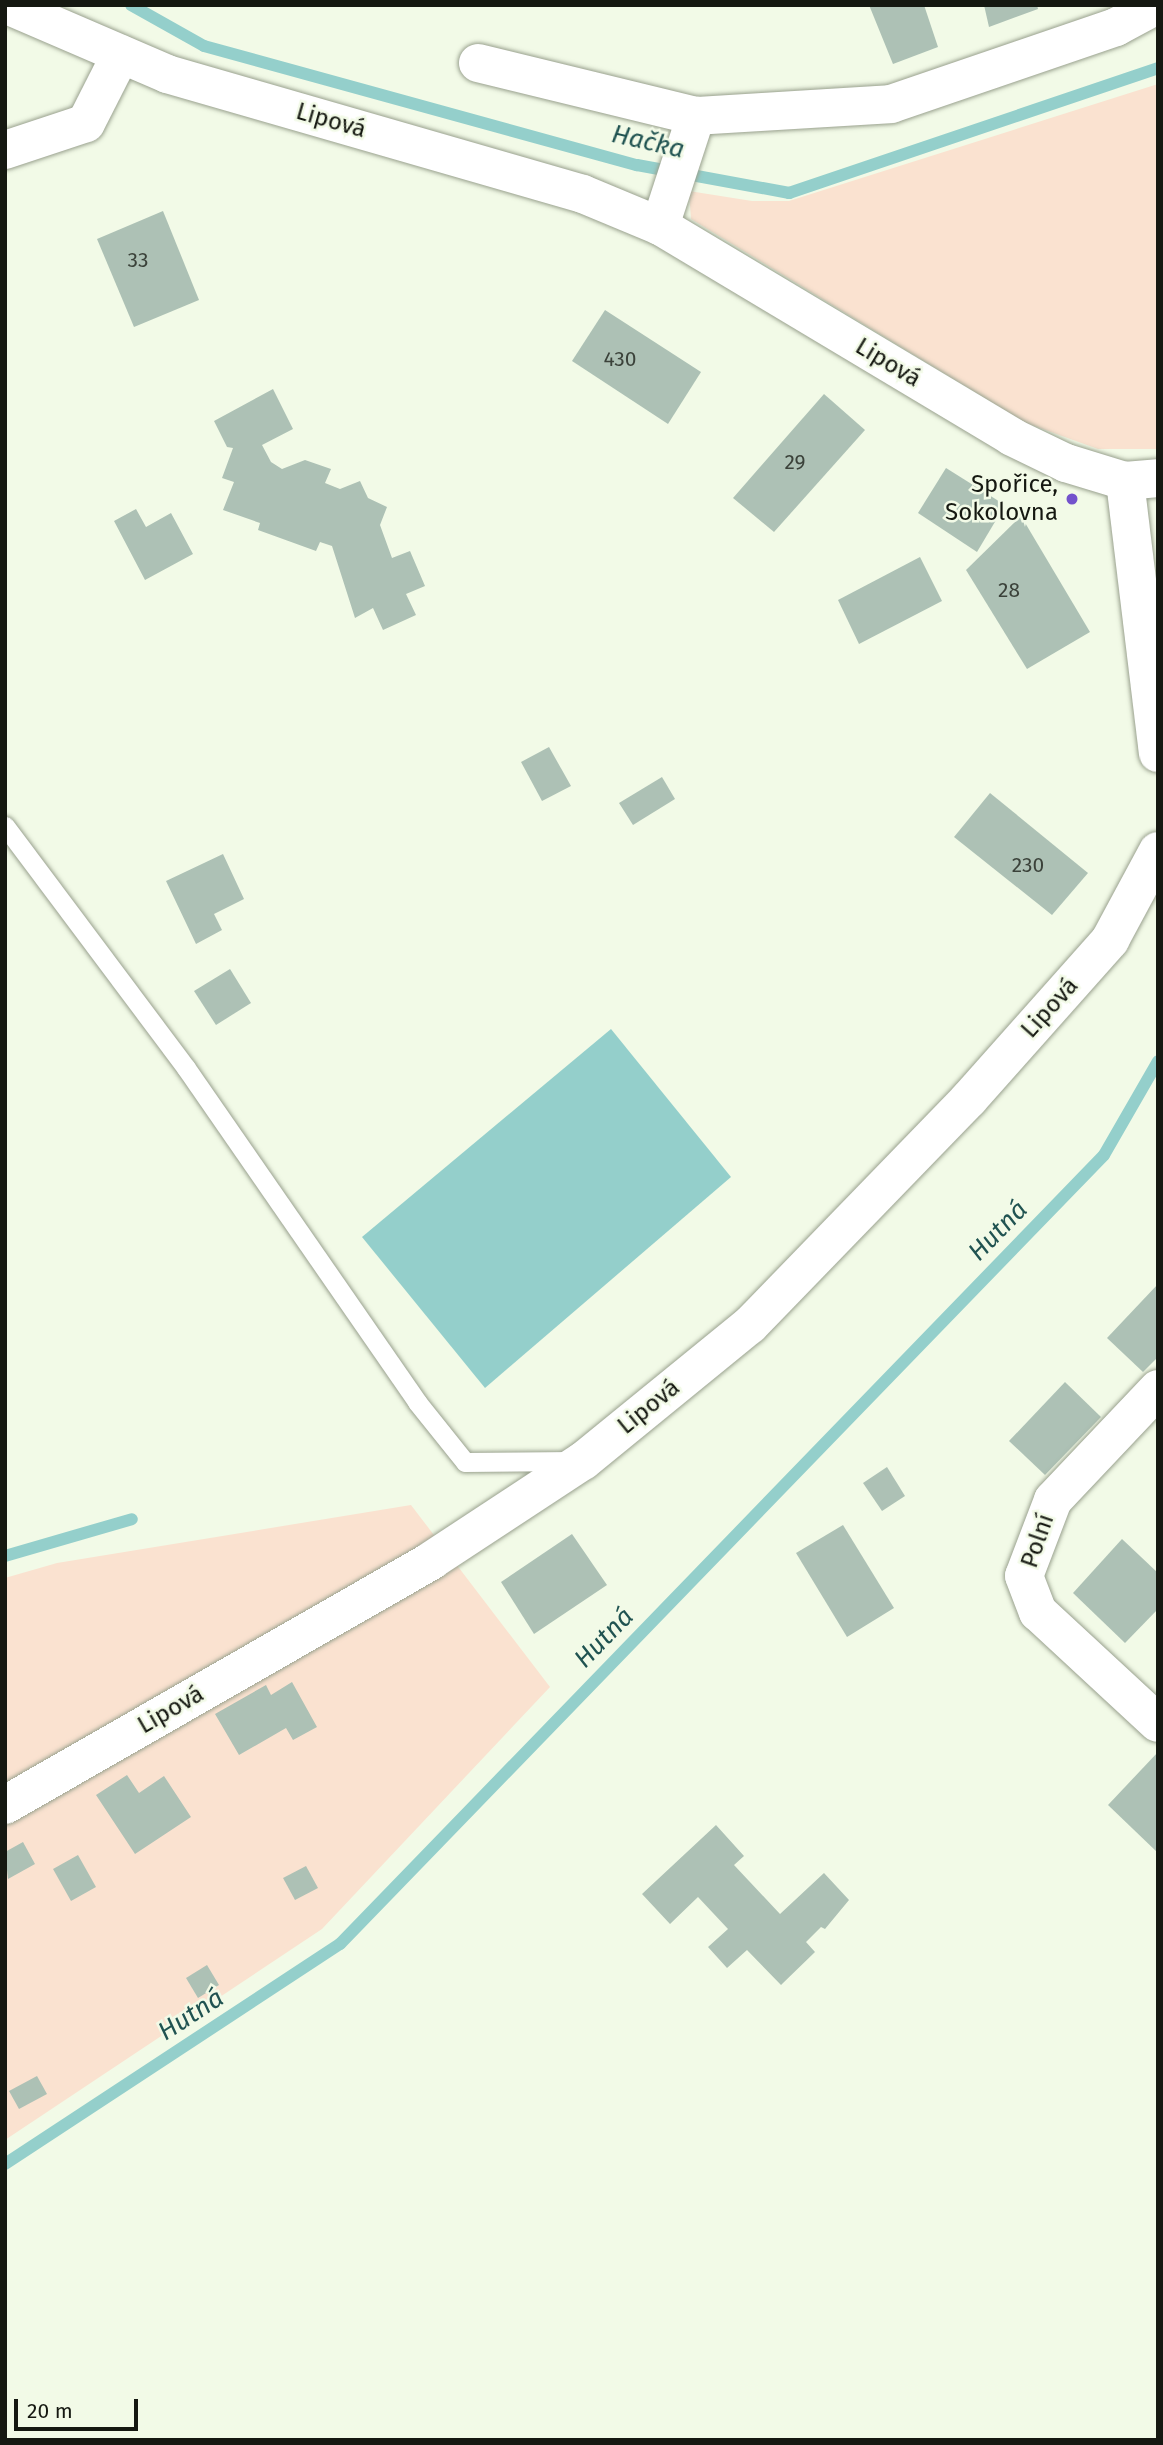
<!DOCTYPE html>
<html>
<head>
<meta charset="utf-8">
<style>
	body { margin:0 }
	#map { position:relative; width:1163px; height:2445px; overflow:hidden; background:#f2fae7; font-family:"Fira Sans",sans-serif }
	div>[style] { position:absolute }
	.green>* { inset:0; background:#fae2d0 }
	.water>* { inset:0; background:#94cfcb }
	.stream>* { height:12px; margin:-6px; padding:0 6px; transform-origin:6px; border-radius:6px; background:#94cfcb }
	.building>* { inset:0; background:#adc1b5 }
	.roads { filter:drop-shadow(0 0 2px #99a18e) drop-shadow(0 0 2px #99a18e) }
	.service>* { height:19px; margin:-9.5px; padding:0 9.5px; transform-origin:9.5px; border-radius:9.5px; background:#fff }
	.minor>* { height:38px; margin:-19px; padding:0 19px; transform-origin:19px; border-radius:19px; background:#fff }
	.dots>* { width:19px; height:19px; translate:-50% -50%; box-sizing:border-box; border:4px solid #f2fae7; border-radius:50% }
	span { translate:-50% -50%; white-space:nowrap; text-align:center; line-height:1.15; -webkit-text-stroke:5px #f2fae7; paint-order:stroke }
	.number-label { font-size:21px; color:#3b423a }
	.number-label span { -webkit-text-stroke-width:0 }
	.street-label { font-size:24px; color:#151811 }
	.poi-label { font-size:24px; color:#151811 }
	.right { translate:-100% -50%; text-align:right }
	.water-label { font-size:26px; color:#205351; font-style:italic }
	.frame { position:absolute; inset:0; border:7px solid #151811; pointer-events:none }
	.scale { position:absolute; left:14px; top:2399px; width:124px; height:32px; box-sizing:border-box; border:4px solid #151811; border-top:0; padding-left:9px; font-size:21px; line-height:24px; white-space:nowrap; color:#151811; -webkit-text-stroke:5px #f2fae7; paint-order:stroke }
</style>
</head>
<body>
<div id="map">
	<div class="green">
		<i style="clip-path:polygon(1158px 84px,1158px 449px,1098px 449px,1026px 423px,691px 219px,689px 191px,752px 201px,789px 201px)"></i>
		<i style="clip-path:polygon(411px 1505px,550px 1687px,322px 1929px,5px 2140px,5px 1578px,57px 1563px)"></i>
	</div>
	<div class="water">
		<i style="clip-path:polygon(611px 1029px,731px 1177px,485px 1388px,362px 1237px)"></i>
	</div>
	<div class="stream">
		<i style="left:131px;top:5px;width:84px;rotate:29.3deg"></i>
		<i style="left:204px;top:46px;width:449px;rotate:15.4deg"></i>
		<i style="left:637px;top:165px;width:155px;rotate:10.4deg"></i>
		<i style="left:789px;top:193px;width:390px;rotate:-18.7deg"></i>
		<i style="left:5px;top:1556px;width:132px;rotate:-16.2deg"></i>
		<i style="left:5px;top:2164px;width:401px;rotate:-33.3deg"></i>
		<i style="left:340px;top:1944px;width:1098px;rotate:-45.92deg"></i>
		<i style="left:1104px;top:1155px;width:108px;rotate:-60.1deg"></i>
	</div>
	<div class="building">
		<i style="clip-path:polygon(869px 5px,924px 5px,938px 47px,893px 64px)"></i>
		<i style="clip-path:polygon(984px 5px,1037px 5px,1038px 9px,989px 27px)"></i>
		<i style="clip-path:polygon(163px 211px,199px 300px,134px 327px,97px 239px)"></i>
		<i style="clip-path:polygon(605px 310px,701px 372px,668px 424px,572px 361px)"></i>
		<i style="clip-path:polygon(273px 389px,293px 429px,262px 445px,271px 462px,282px 469px,305px 460px,331px 469px,325px 483px,340px 489px,360px 481px,368px 498px,387px 507px,380px 525px,392px 558px,410px 551px,425px 586px,406px 594px,416px 615px,383px 630px,373px 608px,355px 618px,332px 546px,320px 542px,316px 551px,258px 530px,260px 523px,223px 510px,234px 482px,222px 478px,233px 448px,227px 447px,214px 421px)"></i>
		<i style="clip-path:polygon(824px 394px,865px 430px,774px 532px,733px 498px)"></i>
		<i style="clip-path:polygon(946px 468px,1005px 505px,977px 552px,918px 513px)"></i>
		<i style="clip-path:polygon(136px 509px,146px 527px,171px 513px,193px 554px,145px 580px,114px 521px)"></i>
		<i style="clip-path:polygon(1021px 516px,1090px 632px,1027px 669px,966px 570px)"></i>
		<i style="clip-path:polygon(920px 557px,942px 601px,859px 644px,838px 600px)"></i>
		<i style="clip-path:polygon(549px 747px,571px 786px,542px 801px,521px 762px)"></i>
		<i style="clip-path:polygon(662px 777px,675px 799px,633px 825px,619px 803px)"></i>
		<i style="clip-path:polygon(990px 793px,1088px 873px,1052px 915px,954px 837px)"></i>
		<i style="clip-path:polygon(223px 854px,244px 899px,214px 914px,222px 930px,196px 944px,166px 881px)"></i>
		<i style="clip-path:polygon(230px 969px,251px 1003px,216px 1025px,194px 991px)"></i>
		<i style="clip-path:polygon(1158px 1284px,1158px 1357px,1143px 1372px,1107px 1338px)"></i>
		<i style="clip-path:polygon(1065px 1382px,1101px 1417px,1045px 1475px,1009px 1441px)"></i>
		<i style="clip-path:polygon(887px 1467px,905px 1496px,882px 1511px,863px 1483px)"></i>
		<i style="clip-path:polygon(843px 1525px,894px 1608px,847px 1637px,796px 1553px)"></i>
		<i style="clip-path:polygon(572px 1534px,607px 1585px,534px 1634px,501px 1582px)"></i>
		<i style="clip-path:polygon(1122px 1539px,1158px 1573px,1158px 1609px,1125px 1643px,1073px 1593px)"></i>
		<i style="clip-path:polygon(292px 1682px,317px 1727px,293px 1740px,286px 1728px,239px 1755px,215px 1714px,266px 1685px,271px 1695px)"></i>
		<i style="clip-path:polygon(1158px 1752px,1158px 1853px,1108px 1805px)"></i>
		<i style="clip-path:polygon(127px 1775px,139px 1793px,164px 1776px,191px 1817px,135px 1854px,96px 1795px)"></i>
		<i style="clip-path:polygon(716px 1825px,744px 1856px,734px 1865px,780px 1914px,824px 1873px,849px 1900px,825px 1929px,821px 1927px,806px 1942px,815px 1952px,781px 1985px,747px 1950px,727px 1968px,708px 1947px,728px 1929px,698px 1897px,670px 1924px,642px 1894px)"></i>
		<i style="clip-path:polygon(23px 1842px,35px 1864px,8px 1879px,5px 1852px)"></i>
		<i style="clip-path:polygon(78px 1855px,96px 1887px,71px 1901px,53px 1869px)"></i>
		<i style="clip-path:polygon(306px 1866px,318px 1888px,295px 1900px,283px 1878px)"></i>
		<i style="clip-path:polygon(207px 1965px,219px 1985px,198px 1998px,186px 1978px)"></i>
		<i style="clip-path:polygon(37px 2076px,47px 2094px,19px 2109px,9px 2091px)"></i>
	</div>
	<div class="roads">
		<div class="service">
			<i style="left:5px;top:826px;width:302px;rotate:53.2deg"></i>
			<i style="left:186px;top:1068px;width:406px;rotate:55.3deg"></i>
			<i style="left:417px;top:1402px;width:77px;rotate:51.3deg"></i>
			<i style="left:465px;top:1462px;width:110px;rotate:-0.5deg"></i>
		</div>
		<div class="minor">
			<i style="left:7px;top:5px;width:174px;rotate:23.3deg"></i>
			<i style="left:167px;top:74px;width:433px;rotate:16.1deg"></i>
			<i style="left:583px;top:194px;width:83px;rotate:22.6deg"></i>
			<i style="left:660px;top:226px;width:410px;rotate:30.9deg"></i>
			<i style="left:1012px;top:437px;width:60px;rotate:25.7deg"></i>
			<i style="left:1066px;top:463px;width:62px;rotate:17deg"></i>
			<i style="left:1125px;top:481px;width:33px;rotate:-5deg"></i>
			<i style="left:478px;top:63px;width:224px;rotate:13.7deg"></i>
			<i style="left:696px;top:116px;width:195px;rotate:-3.5deg"></i>
			<i style="left:891px;top:104px;width:238px;rotate:-18.9deg"></i>
			<i style="left:1116px;top:27px;width:47px;rotate:-28.2deg"></i>
			<i style="left:5px;top:150px;width:85px;rotate:-18.4deg"></i>
			<i style="left:86px;top:123px;width:77px;rotate:-63.1deg"></i>
			<i style="left:660px;top:226px;width:116px;rotate:-71.9deg"></i>
			<i style="left:1125px;top:481px;width:274px;rotate:83.1deg"></i>
			<i style="left:1158px;top:1389px;width:153px;rotate:133.4deg"></i>
			<i style="left:1053px;top:1500px;width:81px;rotate:110.9deg"></i>
			<i style="left:1024px;top:1576px;width:39px;rotate:69deg"></i>
			<i style="left:1038px;top:1612px;width:163px;rotate:42.8deg"></i>
			<i style="left:5px;top:1805px;width:492px;rotate:-29.8deg"></i>
			<i style="left:432px;top:1560px;width:181px;rotate:-33.3deg"></i>
			<i style="left:583px;top:1461px;width:215px;rotate:-39.2deg"></i>
			<i style="left:750px;top:1325px;width:315px;rotate:-45.9deg"></i>
			<i style="left:969px;top:1099px;width:213px;rotate:-48.4deg"></i>
			<i style="left:1110px;top:940px;width:101px;rotate:-61.7deg"></i>
		</div>
	</div>
	<div class="dots">
		<i style="left:1072px;top:499px;background:#7352cc"></i>
	</div>
	<div class="number-label">
		<span style="left:138px;top:260px">33</span>
		<span style="left:620px;top:359px">430</span>
		<span style="left:795px;top:462px">29</span>
		<span style="left:1009px;top:590px">28</span>
		<span style="left:1028px;top:865px">230</span>
	</div>
	<div class="street-label">
		<span style="left:331px;top:121px;rotate:16deg">Lipová</span>
		<span style="left:888px;top:363px;rotate:31deg">Lipová</span>
		<span style="left:1050px;top:1008px;rotate:-48deg">Lipová</span>
		<span style="left:649px;top:1407px;rotate:-39deg">Lipová</span>
		<span style="left:1038px;top:1541px;rotate:-71deg">Polní</span>
		<span style="left:171px;top:1710px;rotate:-30deg">Lipová</span>
	</div>
	<div class="poi-label">
		<span class="right" style="left:1058px;top:499px">Spořice,<br>Sokolovna</span>
	</div>
	<div class="water-label">
		<span style="left:648px;top:142px;rotate:13deg">Hačka</span>
		<span style="left:998px;top:1231px;rotate:-46deg">Hutná</span>
		<span style="left:604px;top:1638px;rotate:-46deg">Hutná</span>
		<span style="left:191px;top:2015px;rotate:-33deg">Hutná</span>
	</div>
	<div class="frame"></div>
	<div class="scale">20 m</div>
</div>
</body>
</html>
